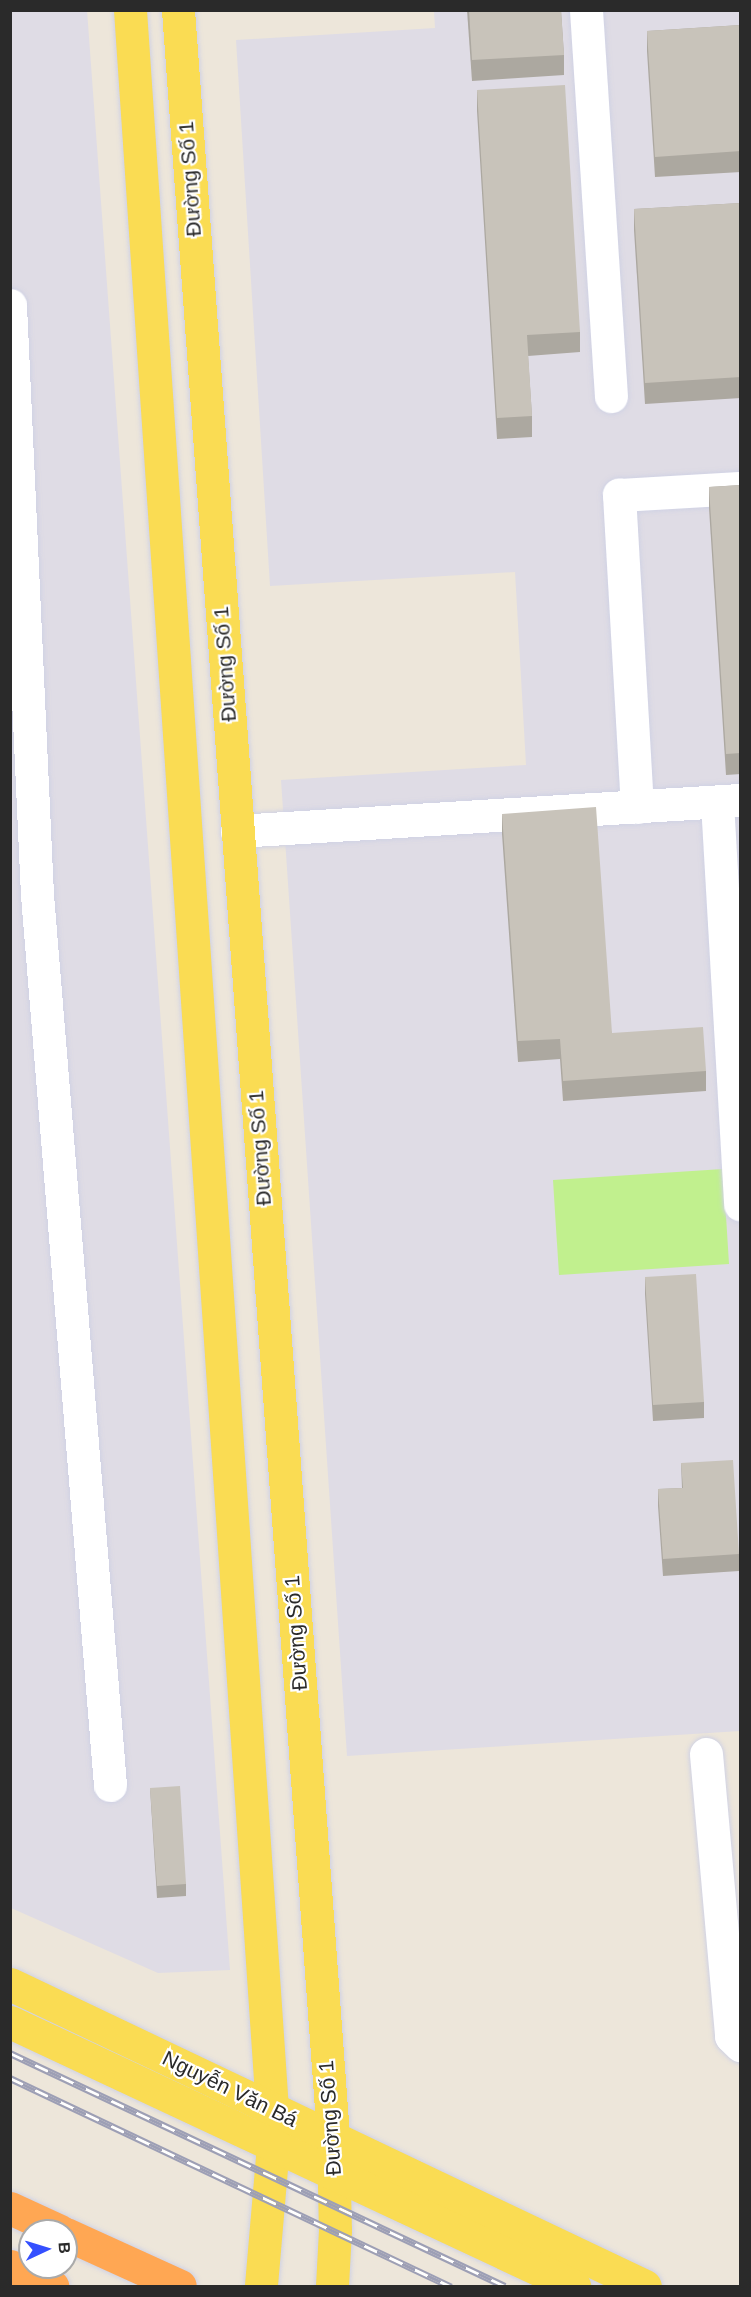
<!DOCTYPE html>
<html>
<head>
<meta charset="utf-8">
<style>
	body { margin:0 }
	#map { position:relative; width:751px; height:2297px; overflow:hidden; background:#ede6da; font-family:Arial,sans-serif }
	div>[style] { position:absolute }
	.industrial>* { inset:0; background:#dfdce5 }
	.pitch>* { inset:0; background:#c1f08e }
	.roads { filter:drop-shadow(0 0 2px #d0d2e4) drop-shadow(0 0 2px #d0d2e4) }
	.minor>* { height:33px; margin:-16.5px; padding:0 16.5px; transform-origin:16.5px; border-radius:16.5px; background:#fff }
	.major>* { height:33px; margin:-16.5px; padding:0 16.5px; transform-origin:16.5px; border-radius:16.5px; background:#fadc53 }
	.highway>* { height:33px; margin:-16.5px; padding:0 16.5px; transform-origin:16.5px; border-radius:16.5px; background:#ffa753 }
	.rail>* { height:7px; margin-top:-3.5px; transform-origin:0; background:repeating-linear-gradient(90deg,#fff 0 14px,#9d9fb5 0 28px); box-sizing:border-box; border-block:2px solid #9d9fb5 }
	.wall>* { inset:0; background:#aca8a0 }
	.building>* { inset:0; background:#c8c3ba }
	span { translate:-50% -50%; white-space:nowrap; text-align:center; line-height:1.15; -webkit-text-stroke:4.5px #fff; paint-order:stroke }
	.street-label { font-size:21px; color:#2a2a2a }
	.frame { position:absolute; inset:0; border:12px solid #2a2a2a; pointer-events:none }
	.north { position:absolute; left:18px; top:2219px; width:60px; height:60px; box-sizing:border-box; background:#fff; border:2px solid #aaa; border-radius:50%; rotate:86deg; font-size:16px; font-weight:700; line-height:24px; text-align:center; color:#2a2a2a }
	.north::after { content:''; display:block; margin:auto; width:21px; height:27px; background:#3550ff; clip-path:polygon(50% 0,100% 100%,50% 72%,0 100%) }
</style>
</head>
<body>
<div id="map">
	<div class="industrial">
		<i style="clip-path:polygon(87px 10px,230px 1970px,158px 1973px,11px 1908px,10px 11px)"></i>
		<i style="clip-path:polygon(434px 11px,740px 11px,740px 1731px,347px 1756px,281px 780px,526px 765px,515px 572px,270px 586px,236px 40px,435px 28px)"></i>
	</div>
	<div class="pitch">
		<i style="clip-path:polygon(723px 1169px,729px 1264px,559px 1275px,553px 1180px)"></i>
	</div>
	<div class="roads">
		<div class="minor">
			<i style="left:586px;top:10px;width:387px;rotate:86.3deg"></i>
			<i style="left:10px;top:305px;width:591px;rotate:87.38deg"></i>
			<i style="left:37px;top:895px;width:893px;rotate:85.31deg"></i>
			<i style="left:717px;top:802px;width:403px;rotate:86.7deg"></i>
			<i style="left:637px;top:807px;width:313px;rotate:-93.3deg"></i>
			<i style="left:619px;top:495px;width:121px;rotate:-3.3deg"></i>
			<i style="left:237px;top:831px;width:504px;rotate:-3.53deg"></i>
			<i style="left:706px;top:1754px;width:283px;rotate:84.9deg"></i>
			<i style="left:731px;top:2036px;width:13px;rotate:45deg"></i>
		</div>
		<div class="major">
			<i style="left:130px;top:10px;width:2104px;rotate:86.13deg"></i>
			<i style="left:272px;top:2109px;width:36px;rotate:88deg"></i>
			<i style="left:273px;top:2145px;width:142px;rotate:94.9deg"></i>
			<i style="left:178px;top:10px;width:2134px;rotate:85.83deg"></i>
			<i style="left:333px;top:2138px;width:92px;rotate:88.8deg"></i>
			<i style="left:335px;top:2230px;width:56px;rotate:93.1deg"></i>
			<i style="left:10px;top:1984px;width:703px;rotate:25.44deg"></i>
			<i style="left:10px;top:2022px;width:623px;rotate:25.08deg"></i>
		</div>
		<div class="highway">
			<i style="left:10px;top:2208px;width:55px;rotate:24.7deg"></i>
			<i style="left:66px;top:2234px;width:125px;rotate:24.5deg"></i>
			<i style="left:10px;top:2266px;width:47px;rotate:25.5deg"></i>
		</div>
	</div>
	<div class="rail">
		<i style="left:10px;top:2053px;width:547px;rotate:25.21deg"></i>
		<i style="left:10px;top:2078px;width:488px;rotate:25.3deg"></i>
	</div>
	<div class="wall">
		<i style="clip-path:polygon(467px 10px,561px 10px,564px 55px,564px 75px,472px 81px)"></i>
		<i style="clip-path:polygon(741px 25px,741px 172px,655px 177px,647px 51px,647px 31px)"></i>
		<i style="clip-path:polygon(477px 90px,580px 332px,580px 352px,528px 356px,532px 416px,532px 437px,497px 439px,477px 111px)"></i>
		<i style="clip-path:polygon(741px 203px,741px 398px,645px 404px,634px 230px,634px 209px)"></i>
		<i style="clip-path:polygon(741px 485px,741px 774px,726px 775px,709px 508px,709px 487px)"></i>
		<i style="clip-path:polygon(502px 814px,612px 1033px,706px 1071px,706px 1091px,563px 1101px,560px 1059px,518px 1062px,502px 834px)"></i>
		<i style="clip-path:polygon(645px 1277px,704px 1402px,704px 1418px,653px 1421px,645px 1294px)"></i>
		<i style="clip-path:polygon(681px 1463px,739px 1554px,739px 1571px,663px 1576px,658px 1506px,658px 1489px,682px 1488px)"></i>
		<i style="clip-path:polygon(150px 1788px,186px 1884px,186px 1896px,157px 1898px)"></i>
	</div>
	<div class="building">
		<i style="clip-path:polygon(469px 10px,561px 10px,564px 55px,472px 60px)"></i>
		<i style="clip-path:polygon(741px 25px,741px 151px,655px 157px,647px 31px)"></i>
		<i style="clip-path:polygon(565px 85px,580px 332px,527px 335px,532px 416px,497px 418px,477px 90px)"></i>
		<i style="clip-path:polygon(741px 203px,741px 377px,645px 383px,634px 209px)"></i>
		<i style="clip-path:polygon(741px 485px,741px 753px,726px 754px,709px 487px)"></i>
		<i style="clip-path:polygon(596px 807px,612px 1033px,703px 1027px,706px 1071px,563px 1081px,560px 1039px,518px 1041px,502px 814px)"></i>
		<i style="clip-path:polygon(696px 1274px,704px 1402px,653px 1405px,645px 1277px)"></i>
		<i style="clip-path:polygon(733px 1460px,739px 1554px,663px 1559px,658px 1489px,683px 1488px,681px 1463px)"></i>
		<i style="clip-path:polygon(180px 1786px,186px 1884px,157px 1886px,150px 1788px)"></i>
	</div>
	<div class="street-label">
		<span style="left:190px;top:179px;rotate:-94deg">Đường Số 1</span>
		<span style="left:225px;top:664px;rotate:-94deg">Đường Số 1</span>
		<span style="left:260px;top:1148px;rotate:-94deg">Đường Số 1</span>
		<span style="left:296px;top:1633px;rotate:-94deg">Đường Số 1</span>
		<span style="left:230px;top:2089px;rotate:26deg">Nguyễn Văn Bá</span>
		<span style="left:330px;top:2118px;rotate:-94deg">Đường Số 1</span>
	</div>
	<div class="frame"></div>
	<div class="north">B</div>
</div>
</body>
</html>
